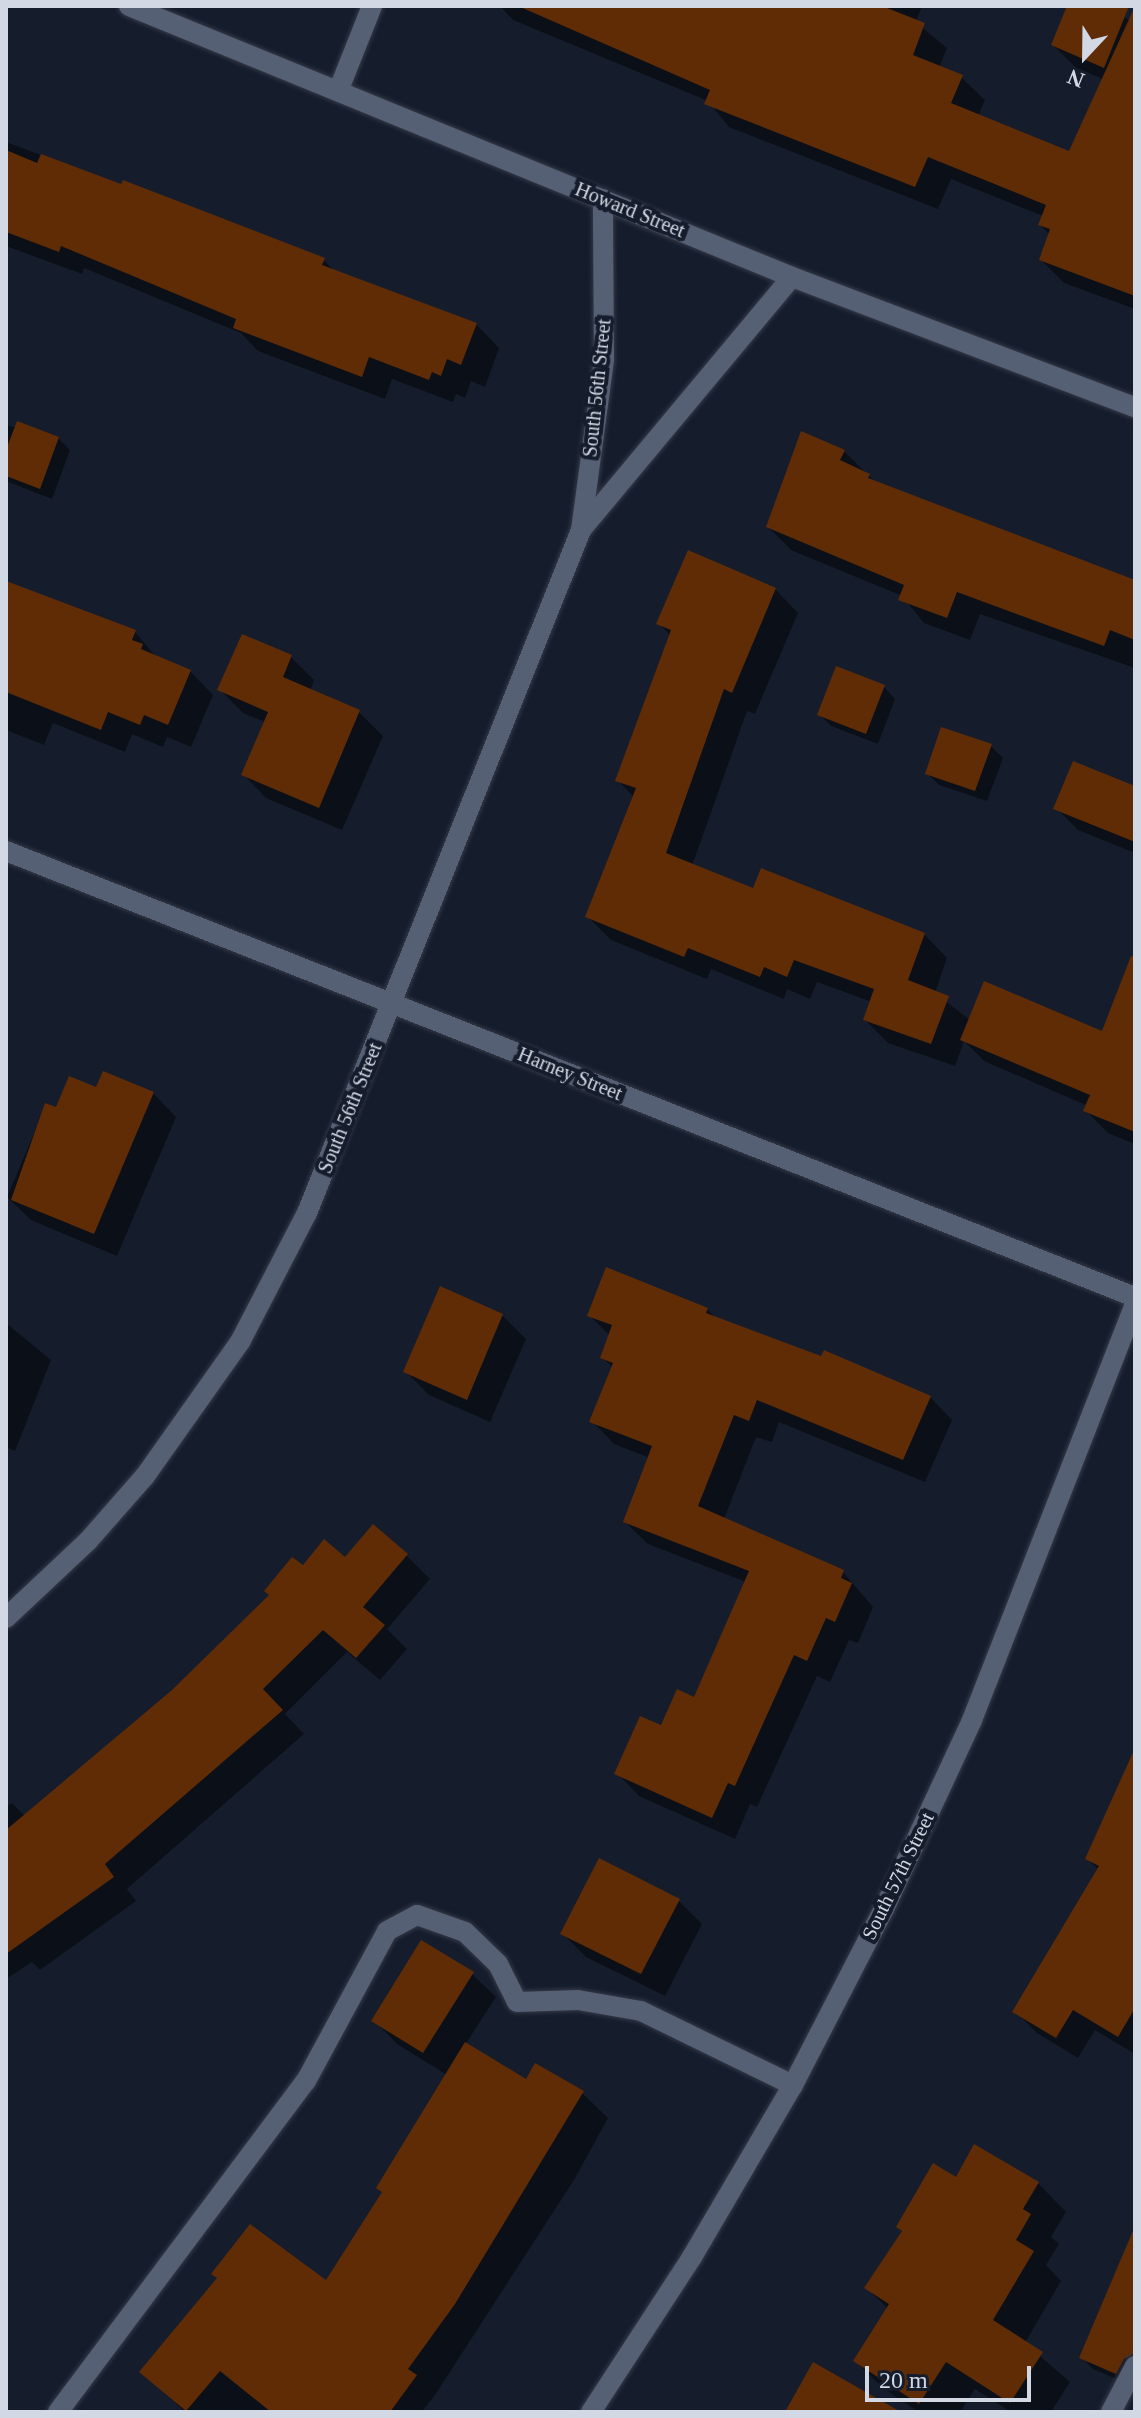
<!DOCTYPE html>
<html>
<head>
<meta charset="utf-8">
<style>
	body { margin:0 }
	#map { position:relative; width:1141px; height:2418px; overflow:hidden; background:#151d2d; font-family:Georgia,serif }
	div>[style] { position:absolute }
	.shadow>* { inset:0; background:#0007 }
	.building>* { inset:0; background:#602c05 }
	.roads { filter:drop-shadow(0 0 2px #353947) drop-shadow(0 0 2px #353947) }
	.minor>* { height:20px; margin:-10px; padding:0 10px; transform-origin:10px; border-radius:10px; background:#566074 }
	span { translate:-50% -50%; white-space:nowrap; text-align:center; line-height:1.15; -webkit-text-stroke:8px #151d2d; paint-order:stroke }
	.street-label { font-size:20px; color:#d2d8e4 }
	.frame { position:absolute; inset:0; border:8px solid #d2d8e4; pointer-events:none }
	.north { position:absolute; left:1045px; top:16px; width:80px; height:80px; -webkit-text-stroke:6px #151d2d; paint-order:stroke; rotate:202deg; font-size:22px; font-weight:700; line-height:32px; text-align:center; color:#d2d8e4 }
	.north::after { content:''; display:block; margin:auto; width:28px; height:36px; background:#d2d8e4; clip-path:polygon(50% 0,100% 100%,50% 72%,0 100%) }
	.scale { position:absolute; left:865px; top:2366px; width:166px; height:36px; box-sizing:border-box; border:4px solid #d2d8e4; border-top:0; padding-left:10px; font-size:24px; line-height:28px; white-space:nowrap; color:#d2d8e4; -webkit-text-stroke:6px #151d2d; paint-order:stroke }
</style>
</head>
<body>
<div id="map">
	<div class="shadow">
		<i style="clip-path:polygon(500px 6px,922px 6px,916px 22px,947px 48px,939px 68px,961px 77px,985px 100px,978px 116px,1070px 154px,1103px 79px,1076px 68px,1053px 45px,1069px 6px,1098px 6px,1130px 20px,1135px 11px,1135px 309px,1064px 283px,1041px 260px,1050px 235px,1040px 225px,1043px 216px,951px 179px,938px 209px,729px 127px,708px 101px,513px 20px)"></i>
		<i style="clip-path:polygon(6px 142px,324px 260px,335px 272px,476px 324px,499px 348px,485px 387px,471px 381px,465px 398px,456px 394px,453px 402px,392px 379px,385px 399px,258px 351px,241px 333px,84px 268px,82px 274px,6px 246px)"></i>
		<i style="clip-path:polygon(6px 425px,58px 438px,70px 450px,52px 499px,6px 481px)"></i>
		<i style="clip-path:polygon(844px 451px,877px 484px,1135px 587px,1135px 668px,980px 614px,970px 640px,924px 623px,902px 596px,791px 550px,768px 527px)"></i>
		<i style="clip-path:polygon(6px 583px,135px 632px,157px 658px,190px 671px,213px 695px,191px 747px,167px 737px,163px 747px,132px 734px,125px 752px,53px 723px,44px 745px,6px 730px)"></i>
		<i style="clip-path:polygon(775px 589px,798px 613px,755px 714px,747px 711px,692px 866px,754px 890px,924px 934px,947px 958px,935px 993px,970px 1020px,1104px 1034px,1135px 951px,1135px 1144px,1108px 1133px,1086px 1111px,1088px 1106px,984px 1061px,964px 1041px,955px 1066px,888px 1043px,865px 1020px,872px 1002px,817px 982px,810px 999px,787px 989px,784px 999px,711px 969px,707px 979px,611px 940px,587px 916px,635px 798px,617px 780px,671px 636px,659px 624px)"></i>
		<i style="clip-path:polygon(291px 657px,314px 680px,310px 691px,359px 712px,383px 736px,342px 830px,266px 798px,243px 774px,265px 722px,243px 713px,220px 690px)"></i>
		<i style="clip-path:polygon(884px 687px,895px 699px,878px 744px,831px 726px,819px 714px)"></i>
		<i style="clip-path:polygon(991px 746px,1003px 758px,987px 801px,939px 785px,927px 773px)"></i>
		<i style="clip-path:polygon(1135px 797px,1135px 853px,1078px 830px,1056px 808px)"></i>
		<i style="clip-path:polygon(98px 1090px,153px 1093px,176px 1117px,117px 1256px,31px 1220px,7px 1197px,46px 1105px,57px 1110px)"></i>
		<i style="clip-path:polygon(707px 1309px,717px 1319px,930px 1397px,952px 1420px,925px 1482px,779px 1422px,772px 1442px,756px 1437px,724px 1519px,843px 1572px,873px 1607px,858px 1643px,849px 1640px,830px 1682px,817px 1676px,757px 1807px,750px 1804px,735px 1839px,639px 1796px,617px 1773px,695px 1700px,746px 1582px,648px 1544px,625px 1522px,650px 1458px,614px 1444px,592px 1421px,613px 1368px,602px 1357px,610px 1336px,590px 1316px)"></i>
		<i style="clip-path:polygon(502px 1315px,526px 1339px,490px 1422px,429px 1395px,406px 1372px)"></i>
		<i style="clip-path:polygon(6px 1323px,51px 1360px,15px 1451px,6px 1447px)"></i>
		<i style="clip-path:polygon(406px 1555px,430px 1579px,387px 1629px,407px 1649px,380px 1680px,347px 1652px,285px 1714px,304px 1734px,127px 1889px,136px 1901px,40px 1970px,32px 1962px,6px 1979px,6px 1807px,12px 1803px,25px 1816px,174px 1691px,303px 1568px)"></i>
		<i style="clip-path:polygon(1135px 1756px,1135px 2054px,1095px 2030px,1078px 2058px,1037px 2033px,1015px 2011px,1099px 1870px,1087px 1859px)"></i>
		<i style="clip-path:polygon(679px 1901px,702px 1924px,665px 1996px,586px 1957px,562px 1933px)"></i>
		<i style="clip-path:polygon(472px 1974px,496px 1997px,465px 2045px,527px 2082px,582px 2093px,608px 2118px,574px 2180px,435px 2395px,422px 2412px,185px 2412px,142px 2371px,326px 2283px,384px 2194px,447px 2075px,397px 2044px,374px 2020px)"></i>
		<i style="clip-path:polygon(956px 2179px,1038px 2183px,1066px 2212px,1051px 2237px,1059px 2244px,1046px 2265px,1061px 2281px,1025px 2343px,1070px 2382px,1051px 2412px,1011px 2412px,975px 2389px,960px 2412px,919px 2412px,884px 2389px,855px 2361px,888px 2309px,867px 2288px,903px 2232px,898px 2227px)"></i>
		<i style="clip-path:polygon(1135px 2313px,1135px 2373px,1128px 2384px,1093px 2369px,1081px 2357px)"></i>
	</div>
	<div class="building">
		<i style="clip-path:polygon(518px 6px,882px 6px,925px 23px,913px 55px,963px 75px,951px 103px,1069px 151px,1135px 6px,1135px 296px,1039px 260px,1050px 229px,1038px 225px,1046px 205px,928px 157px,915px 187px,704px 104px,710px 90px)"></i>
		<i style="clip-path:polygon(1067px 6px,1129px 6px,1104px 68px,1051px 45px)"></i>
		<i style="clip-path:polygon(6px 150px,37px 163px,41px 154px,121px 184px,123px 180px,325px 258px,322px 265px,477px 323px,461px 365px,447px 359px,441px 376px,432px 372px,429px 380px,369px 357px,362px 377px,233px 328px,236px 319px,61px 246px,59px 252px,6px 232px)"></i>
		<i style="clip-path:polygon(17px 421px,59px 437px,40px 489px,6px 476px,6px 450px)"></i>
		<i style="clip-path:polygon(801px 431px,845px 450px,840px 460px,870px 474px,868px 478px,1135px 580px,1135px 640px,1110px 630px,1104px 646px,957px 592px,947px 618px,898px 600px,904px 585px,766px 527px)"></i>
		<i style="clip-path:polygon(688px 550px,776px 588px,732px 693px,724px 689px,666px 853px,753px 888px,761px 868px,925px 933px,908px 980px,949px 996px,931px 1044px,863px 1020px,874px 989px,794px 960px,787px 977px,764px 967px,760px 977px,688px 948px,684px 957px,585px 917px,636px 788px,615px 781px,671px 630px,656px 624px)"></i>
		<i style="clip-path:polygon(6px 581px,136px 630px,132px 640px,143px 644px,141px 649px,191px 670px,168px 725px,144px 715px,140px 725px,108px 712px,101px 730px,6px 692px)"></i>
		<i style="clip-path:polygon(242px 634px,292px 655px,283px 677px,360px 710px,319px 808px,241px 775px,268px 712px,217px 690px)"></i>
		<i style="clip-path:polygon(836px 666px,885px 685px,866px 734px,817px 715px)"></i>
		<i style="clip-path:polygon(941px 727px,992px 744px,975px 791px,925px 774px)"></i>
		<i style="clip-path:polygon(1073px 761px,1135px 786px,1135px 842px,1053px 809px)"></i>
		<i style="clip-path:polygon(1131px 956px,1135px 957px,1135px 1132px,1083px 1111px,1090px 1095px,960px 1040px,984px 981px,1102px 1031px)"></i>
		<i style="clip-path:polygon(103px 1071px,154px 1092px,94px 1234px,11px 1200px,45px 1103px,56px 1107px,69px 1076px,96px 1087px)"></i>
		<i style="clip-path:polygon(606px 1267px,708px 1308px,706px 1313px,821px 1356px,824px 1350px,931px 1396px,903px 1460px,757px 1400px,749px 1421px,734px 1415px,698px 1506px,844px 1570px,841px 1578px,852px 1583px,835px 1622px,826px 1618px,807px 1661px,794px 1655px,735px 1786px,728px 1783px,712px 1818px,614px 1774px,640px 1716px,661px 1725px,677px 1689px,694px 1697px,749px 1571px,623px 1522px,652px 1446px,589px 1422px,613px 1363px,600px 1358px,612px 1325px,587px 1316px)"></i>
		<i style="clip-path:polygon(440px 1286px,503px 1314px,467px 1400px,403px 1372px)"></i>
		<i style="clip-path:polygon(373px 1524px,408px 1554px,363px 1607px,385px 1625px,356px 1658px,323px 1630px,263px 1689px,283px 1710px,105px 1864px,114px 1877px,6px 1954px,6px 1830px,172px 1690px,269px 1595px,264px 1591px,292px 1557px,303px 1565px,324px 1539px,345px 1557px)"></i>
		<i style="clip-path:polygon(1135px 1748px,1135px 2008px,1118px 2037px,1073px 2010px,1056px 2038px,1012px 2012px,1099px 1866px,1085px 1859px)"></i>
		<i style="clip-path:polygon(599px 1858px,680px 1899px,641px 1974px,560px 1934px)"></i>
		<i style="clip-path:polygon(421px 1940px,474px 1972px,423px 2053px,371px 2021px)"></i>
		<i style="clip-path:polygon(465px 2042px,526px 2079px,535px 2063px,584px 2091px,455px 2304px,408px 2369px,417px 2375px,390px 2412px,271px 2412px,220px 2371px,186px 2411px,139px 2372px,217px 2278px,211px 2274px,250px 2224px,326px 2280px,382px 2192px,376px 2188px)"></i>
		<i style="clip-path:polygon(974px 2144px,1039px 2182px,1023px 2209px,1031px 2214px,1016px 2240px,1034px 2251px,993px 2320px,1043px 2352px,1010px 2403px,946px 2362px,919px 2404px,853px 2361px,889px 2304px,864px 2288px,902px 2231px,896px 2227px,933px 2163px,956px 2177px)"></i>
		<i style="clip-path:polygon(1135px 2226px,1135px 2353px,1124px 2359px,1116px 2374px,1079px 2358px)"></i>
		<i style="clip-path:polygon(813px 2362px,901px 2412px,785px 2412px)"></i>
	</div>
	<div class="roads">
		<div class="minor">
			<i style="left:129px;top:6px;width:716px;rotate:22.23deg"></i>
			<i style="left:792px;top:277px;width:367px;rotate:20.8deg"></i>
			<i style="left:339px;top:89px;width:89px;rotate:-68.3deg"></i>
			<i style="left:581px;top:530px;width:329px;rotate:-50.2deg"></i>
			<i style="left:6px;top:851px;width:1214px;rotate:21.56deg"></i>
			<i style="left:6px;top:1618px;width:112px;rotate:-43.2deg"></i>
			<i style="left:88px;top:1541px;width:86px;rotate:-48.8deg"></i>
			<i style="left:145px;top:1476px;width:164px;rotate:-54.7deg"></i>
			<i style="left:240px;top:1342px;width:145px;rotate:-62.6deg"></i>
			<i style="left:307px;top:1213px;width:736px;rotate:-68.14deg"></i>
			<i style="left:581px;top:530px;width:173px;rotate:-82.3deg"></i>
			<i style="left:604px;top:359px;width:160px;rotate:-90.4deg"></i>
			<i style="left:58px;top:2412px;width:414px;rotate:-53.2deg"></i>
			<i style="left:306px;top:2081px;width:170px;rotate:-61.6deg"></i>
			<i style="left:387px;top:1931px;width:34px;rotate:-28deg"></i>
			<i style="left:417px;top:1915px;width:51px;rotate:19.5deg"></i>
			<i style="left:465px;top:1932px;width:46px;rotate:44.1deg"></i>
			<i style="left:498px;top:1964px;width:42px;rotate:63.4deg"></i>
			<i style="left:517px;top:2002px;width:61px;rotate:-1.9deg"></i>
			<i style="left:578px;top:2000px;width:64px;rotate:9.9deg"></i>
			<i style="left:641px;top:2011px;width:169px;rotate:26deg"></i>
			<i style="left:591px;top:2412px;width:185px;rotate:-56.9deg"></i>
			<i style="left:692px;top:2257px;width:199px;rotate:-59.6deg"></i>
			<i style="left:793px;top:2085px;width:198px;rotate:-62.7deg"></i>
			<i style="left:884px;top:1909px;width:208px;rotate:-65deg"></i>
			<i style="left:972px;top:1720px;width:446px;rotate:-68.6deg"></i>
			<i style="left:1111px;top:2412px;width:52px;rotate:-62.4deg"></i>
		</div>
	</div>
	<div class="street-label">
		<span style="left:630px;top:210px;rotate:22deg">Howard Street</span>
		<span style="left:597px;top:388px;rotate:-84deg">South 56th Street</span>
		<span style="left:570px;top:1074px;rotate:22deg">Harney Street</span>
		<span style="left:350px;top:1108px;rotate:-68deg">South 56th Street</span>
		<span style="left:898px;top:1876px;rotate:-64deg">South 57th Street</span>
	</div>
	<div class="frame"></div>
	<div class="north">N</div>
	<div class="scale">20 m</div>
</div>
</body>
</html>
